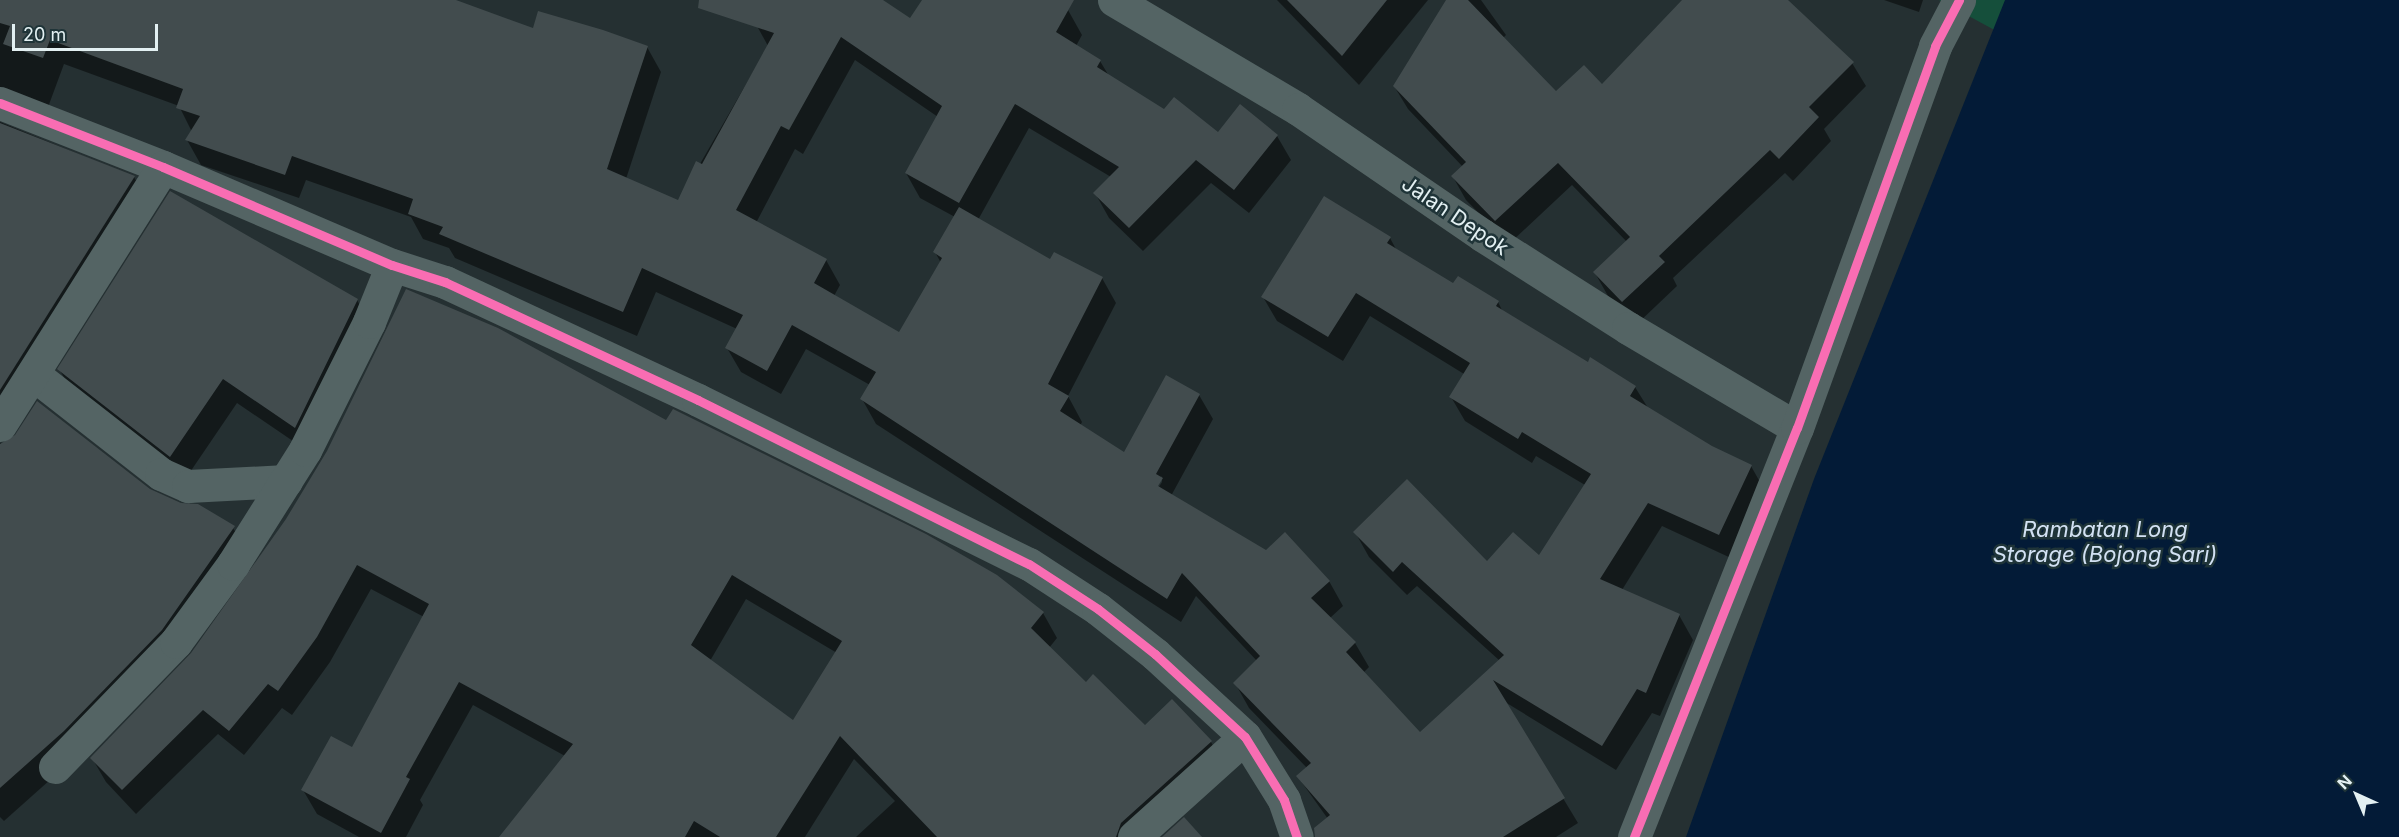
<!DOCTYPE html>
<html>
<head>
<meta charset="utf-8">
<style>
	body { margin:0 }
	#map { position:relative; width:2399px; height:837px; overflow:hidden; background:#253032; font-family:Inter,sans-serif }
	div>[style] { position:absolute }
	.green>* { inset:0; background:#154f3b }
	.water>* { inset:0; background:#031b37 }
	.shadow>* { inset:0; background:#0007 }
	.building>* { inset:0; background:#424c4e }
	.street>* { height:33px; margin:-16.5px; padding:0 16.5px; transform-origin:16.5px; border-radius:16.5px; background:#546464 }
	.cycleway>* { height:9px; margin:-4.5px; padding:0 4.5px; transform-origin:4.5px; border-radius:4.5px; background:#f96db3 }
	span { translate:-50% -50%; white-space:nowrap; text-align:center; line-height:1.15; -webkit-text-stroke:5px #1f3438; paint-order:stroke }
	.street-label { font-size:21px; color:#e3f0f2 }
	.water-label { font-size:22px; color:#d2e1f3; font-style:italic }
	.north { position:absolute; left:2327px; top:765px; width:60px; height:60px; -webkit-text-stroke:4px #1f3438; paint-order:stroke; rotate:316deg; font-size:16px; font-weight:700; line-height:24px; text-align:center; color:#e3f0f2 }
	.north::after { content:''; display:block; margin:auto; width:21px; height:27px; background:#e3f0f2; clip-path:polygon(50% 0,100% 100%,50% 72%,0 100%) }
	.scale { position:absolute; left:12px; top:24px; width:146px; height:27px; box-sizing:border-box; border:3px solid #e3f0f2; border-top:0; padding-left:8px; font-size:18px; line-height:21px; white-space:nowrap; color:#e3f0f2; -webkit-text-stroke:4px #1f3438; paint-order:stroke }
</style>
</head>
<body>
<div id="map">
	<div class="green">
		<i style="clip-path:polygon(1939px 0,2014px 0,2000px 33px)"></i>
	</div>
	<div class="water">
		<i style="clip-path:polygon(2005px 0,2399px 0,2399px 837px,1686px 837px,1814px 479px)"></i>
	</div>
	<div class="shadow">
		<i style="clip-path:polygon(evenodd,0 0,452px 0,533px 30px,647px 47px,661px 72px,626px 179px,678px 202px,768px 46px,757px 26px,765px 0,880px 0,911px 20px,924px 0,1049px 0,1068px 10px,1082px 35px,1076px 46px,1100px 61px,1109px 76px,1164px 111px,1218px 134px,1277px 136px,1291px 160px,1249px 213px,1211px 183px,1143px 251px,1109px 218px,1095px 193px,1111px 177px,1029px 128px,978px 220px,1051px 261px,1102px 278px,1116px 303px,1068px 396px,1082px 422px,1080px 426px,1124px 454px,1199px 395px,1213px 419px,1171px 496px,1266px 552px,1329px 581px,1343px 606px,1330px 618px,1355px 643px,1369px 667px,1363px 673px,1420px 734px,1500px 661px,1417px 586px,1407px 595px,1369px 557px,1355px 532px,1487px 563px,1539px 558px,1585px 485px,1536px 456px,1532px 463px,1465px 421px,1451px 397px,1464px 374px,1370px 316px,1343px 361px,1277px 321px,1263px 297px,1390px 238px,1397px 251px,1454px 286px,1498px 302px,1503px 312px,1588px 364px,1635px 387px,1648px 408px,1712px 448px,1751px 466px,1765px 491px,1733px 559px,1662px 526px,1622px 590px,1679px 615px,1693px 640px,1660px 716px,1652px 713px,1616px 770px,1505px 702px,1578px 823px,1556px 837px,1316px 837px,1328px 819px,1298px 777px,1307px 768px,1249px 708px,1235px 683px,1257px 661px,1196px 596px,1181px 622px,876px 424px,862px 399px,870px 385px,806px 349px,781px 394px,741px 372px,727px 348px,737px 329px,656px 292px,637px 336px,455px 258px,449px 248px,423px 239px,411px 217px,306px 180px,299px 198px,201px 165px,187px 140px,192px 132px,179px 106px,64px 64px,44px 118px,0 117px,0 0,855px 60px,938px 117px,906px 173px,920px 198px,955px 217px,935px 252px,941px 263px,900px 334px,834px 296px,840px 285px,826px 260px,756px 223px,795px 149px,803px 154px,855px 60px,0 0,1162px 476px,1162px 482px,1155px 493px,1152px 491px,1162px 476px)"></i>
		<i style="clip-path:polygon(1277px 0,1428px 0,1359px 85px)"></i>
		<i style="clip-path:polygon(1448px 0,1481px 0,1506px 35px,1503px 38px,1556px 93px,1602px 86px,1684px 0,1785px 0,1852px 63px,1866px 86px,1824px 129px,1831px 141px,1793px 181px,1785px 173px,1673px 278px,1677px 286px,1636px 325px,1608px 296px,1595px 273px,1627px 242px,1572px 185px,1509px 244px,1466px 200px,1453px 177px,1463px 167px,1408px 109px,1394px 86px)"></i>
		<i style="clip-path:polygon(1884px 0,1923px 0,1919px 12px)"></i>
		<i style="clip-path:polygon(0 122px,134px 177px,148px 202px,0 436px)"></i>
		<i style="clip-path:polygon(357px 300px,371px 325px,309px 452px,237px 403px,184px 481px,74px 394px,59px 369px)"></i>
		<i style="clip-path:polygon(evenodd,666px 422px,1043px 613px,1057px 638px,1049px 648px,1086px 684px,1145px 727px,1172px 701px,1211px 742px,1225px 767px,1147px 837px,856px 837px,895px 801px,854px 759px,805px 837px,518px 837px,565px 756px,473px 705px,420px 800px,423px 805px,406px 837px,359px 837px,317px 814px,303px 790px,353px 749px,424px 617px,371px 589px,330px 662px,292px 715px,282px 708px,244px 755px,218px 734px,136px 814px,106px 782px,92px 758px,192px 654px,287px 519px,666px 422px,746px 599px,837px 653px,793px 722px,710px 661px,746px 599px)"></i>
		<i style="clip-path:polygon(0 443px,149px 490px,233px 528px,248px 552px,78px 755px,4px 821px,0 817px)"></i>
	</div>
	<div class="building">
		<i style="clip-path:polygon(0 0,456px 0,533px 28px,538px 11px,603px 30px,648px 46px,607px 169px,678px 200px,696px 161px,702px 164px,774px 33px,698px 8px,699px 0,883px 0,910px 18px,922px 0,1074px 0,1056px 32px,1101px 60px,1097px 67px,1164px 109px,1174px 97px,1218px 132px,1240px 104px,1278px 135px,1234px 190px,1196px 160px,1129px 228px,1093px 193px,1119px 167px,1015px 104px,959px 203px,905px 173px,942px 106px,841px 37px,789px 130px,781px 126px,736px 210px,827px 259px,814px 283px,899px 332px,942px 258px,933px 252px,959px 207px,1050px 259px,1054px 252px,1103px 277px,1048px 384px,1069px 396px,1060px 411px,1124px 452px,1166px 375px,1200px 394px,1156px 474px,1163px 478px,1158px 486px,1266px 550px,1285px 532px,1330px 581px,1311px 598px,1356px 642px,1346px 652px,1420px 732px,1504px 655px,1402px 562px,1393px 572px,1353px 532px,1407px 479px,1487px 561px,1513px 532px,1539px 555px,1591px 474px,1522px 432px,1518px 439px,1449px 397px,1470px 363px,1356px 293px,1328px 337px,1261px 297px,1324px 196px,1391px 237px,1387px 243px,1453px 283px,1458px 276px,1499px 301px,1496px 306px,1588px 362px,1590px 357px,1636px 386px,1630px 396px,1712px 446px,1752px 465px,1719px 535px,1648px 503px,1600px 579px,1680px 614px,1646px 693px,1637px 689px,1602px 746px,1493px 680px,1565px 798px,1503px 837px,1315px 837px,1314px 828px,1330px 815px,1296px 776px,1311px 763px,1233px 683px,1260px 656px,1182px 573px,1167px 599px,860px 399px,876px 372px,792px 325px,767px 371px,725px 348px,743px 315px,642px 268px,623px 312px,439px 234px,443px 227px,408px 214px,413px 199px,292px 156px,285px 175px,185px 140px,200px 116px,176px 108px,183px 89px,50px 40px,43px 58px,3px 44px,10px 26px,0 23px)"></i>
		<i style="clip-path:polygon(1287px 0,1387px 0,1342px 56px)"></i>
		<i style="clip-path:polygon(1446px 0,1468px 0,1556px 91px,1584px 65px,1602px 84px,1682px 0,1788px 0,1854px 62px,1809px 107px,1819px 117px,1779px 159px,1770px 150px,1659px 256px,1665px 262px,1622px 302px,1593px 272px,1630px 237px,1558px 163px,1495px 221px,1451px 176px,1466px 162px,1393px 86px)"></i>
		<i style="clip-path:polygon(0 123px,135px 176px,0 390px)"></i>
		<i style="clip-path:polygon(170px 191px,358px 299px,295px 428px,223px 379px,170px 457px,57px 369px)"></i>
		<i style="clip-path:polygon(evenodd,406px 289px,498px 328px,666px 420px,673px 409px,926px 534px,997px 575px,1044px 612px,1031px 628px,1086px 682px,1093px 674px,1145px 725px,1172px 699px,1212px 741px,1121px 823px,1116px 837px,937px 837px,840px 736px,776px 837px,720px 837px,694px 821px,685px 837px,499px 837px,573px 744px,459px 682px,406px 777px,410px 779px,381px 833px,301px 790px,331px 736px,352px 747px,429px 604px,357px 565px,317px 637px,278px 691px,268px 684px,229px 731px,203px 710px,122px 790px,90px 758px,191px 653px,286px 519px,327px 451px,406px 289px,732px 575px,842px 641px,793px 720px,691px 645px,732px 575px)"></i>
		<i style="clip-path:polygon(37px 401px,150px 489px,181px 503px,198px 504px,235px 526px,162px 630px,64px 731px,0 788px,0 444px,15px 435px)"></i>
		<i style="clip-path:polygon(1184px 817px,1202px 837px,1162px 837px)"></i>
	</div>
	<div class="street">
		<i style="left:1114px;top:0;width:214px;rotate:30.6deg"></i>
		<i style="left:1298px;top:109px;width:223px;rotate:34.4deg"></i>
		<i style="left:1482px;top:235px;width:173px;rotate:32.5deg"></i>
		<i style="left:1628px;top:328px;width:196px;rotate:30.6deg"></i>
		<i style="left:0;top:103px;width:175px;rotate:21.4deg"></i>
		<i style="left:163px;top:167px;width:249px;rotate:23.2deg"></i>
		<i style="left:392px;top:265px;width:56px;rotate:17.8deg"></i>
		<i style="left:445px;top:282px;width:279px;rotate:25deg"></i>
		<i style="left:698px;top:400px;width:369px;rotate:26.4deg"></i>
		<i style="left:1029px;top:564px;width:82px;rotate:33.1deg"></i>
		<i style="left:1098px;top:609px;width:73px;rotate:38.3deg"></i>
		<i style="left:1155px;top:654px;width:122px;rotate:42.7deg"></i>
		<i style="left:1245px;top:737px;width:74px;rotate:58.2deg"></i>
		<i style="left:1284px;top:800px;width:39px;rotate:71deg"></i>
		<i style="left:33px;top:374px;width:162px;rotate:38deg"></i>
		<i style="left:161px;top:474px;width:30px;rotate:24deg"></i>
		<i style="left:188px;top:486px;width:98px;rotate:-2.9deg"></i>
		<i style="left:0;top:425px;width:305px;rotate:-57.7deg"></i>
		<i style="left:55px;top:767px;width:174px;rotate:-45.9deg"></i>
		<i style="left:176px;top:642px;width:97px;rotate:-53.8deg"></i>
		<i style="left:233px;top:564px;width:135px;rotate:-57.7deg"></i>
		<i style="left:305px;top:450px;width:143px;rotate:-63.4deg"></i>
		<i style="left:369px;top:322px;width:61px;rotate:-68deg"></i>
		<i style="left:1134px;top:837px;width:149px;rotate:-42deg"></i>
		<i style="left:1634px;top:837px;width:440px;rotate:-68.3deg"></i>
		<i style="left:1797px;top:428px;width:406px;rotate:-70.1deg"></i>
		<i style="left:1935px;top:46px;width:52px;rotate:-62.4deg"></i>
	</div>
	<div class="cycleway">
		<i style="left:0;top:103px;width:175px;rotate:21.4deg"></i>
		<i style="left:163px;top:167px;width:249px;rotate:23.2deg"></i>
		<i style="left:392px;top:265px;width:56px;rotate:17.8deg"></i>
		<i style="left:445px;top:282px;width:279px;rotate:25deg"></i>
		<i style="left:698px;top:400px;width:369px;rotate:26.4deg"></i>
		<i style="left:1029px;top:564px;width:82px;rotate:33.1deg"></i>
		<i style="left:1098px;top:609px;width:73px;rotate:38.3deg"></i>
		<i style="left:1155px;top:654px;width:122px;rotate:42.7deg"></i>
		<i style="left:1245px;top:737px;width:74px;rotate:58.2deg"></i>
		<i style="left:1284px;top:800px;width:39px;rotate:71deg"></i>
		<i style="left:1634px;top:837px;width:440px;rotate:-68.3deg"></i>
		<i style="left:1797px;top:428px;width:406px;rotate:-70.1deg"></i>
		<i style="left:1935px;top:46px;width:52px;rotate:-62.4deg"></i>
	</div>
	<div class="street-label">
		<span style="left:1455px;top:216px;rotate:34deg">Jalan Depok</span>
	</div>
	<div class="water-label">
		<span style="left:2105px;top:542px">Rambatan Long<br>Storage (Bojong Sari)</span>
	</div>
	<div class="north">N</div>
	<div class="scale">20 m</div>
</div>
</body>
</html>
